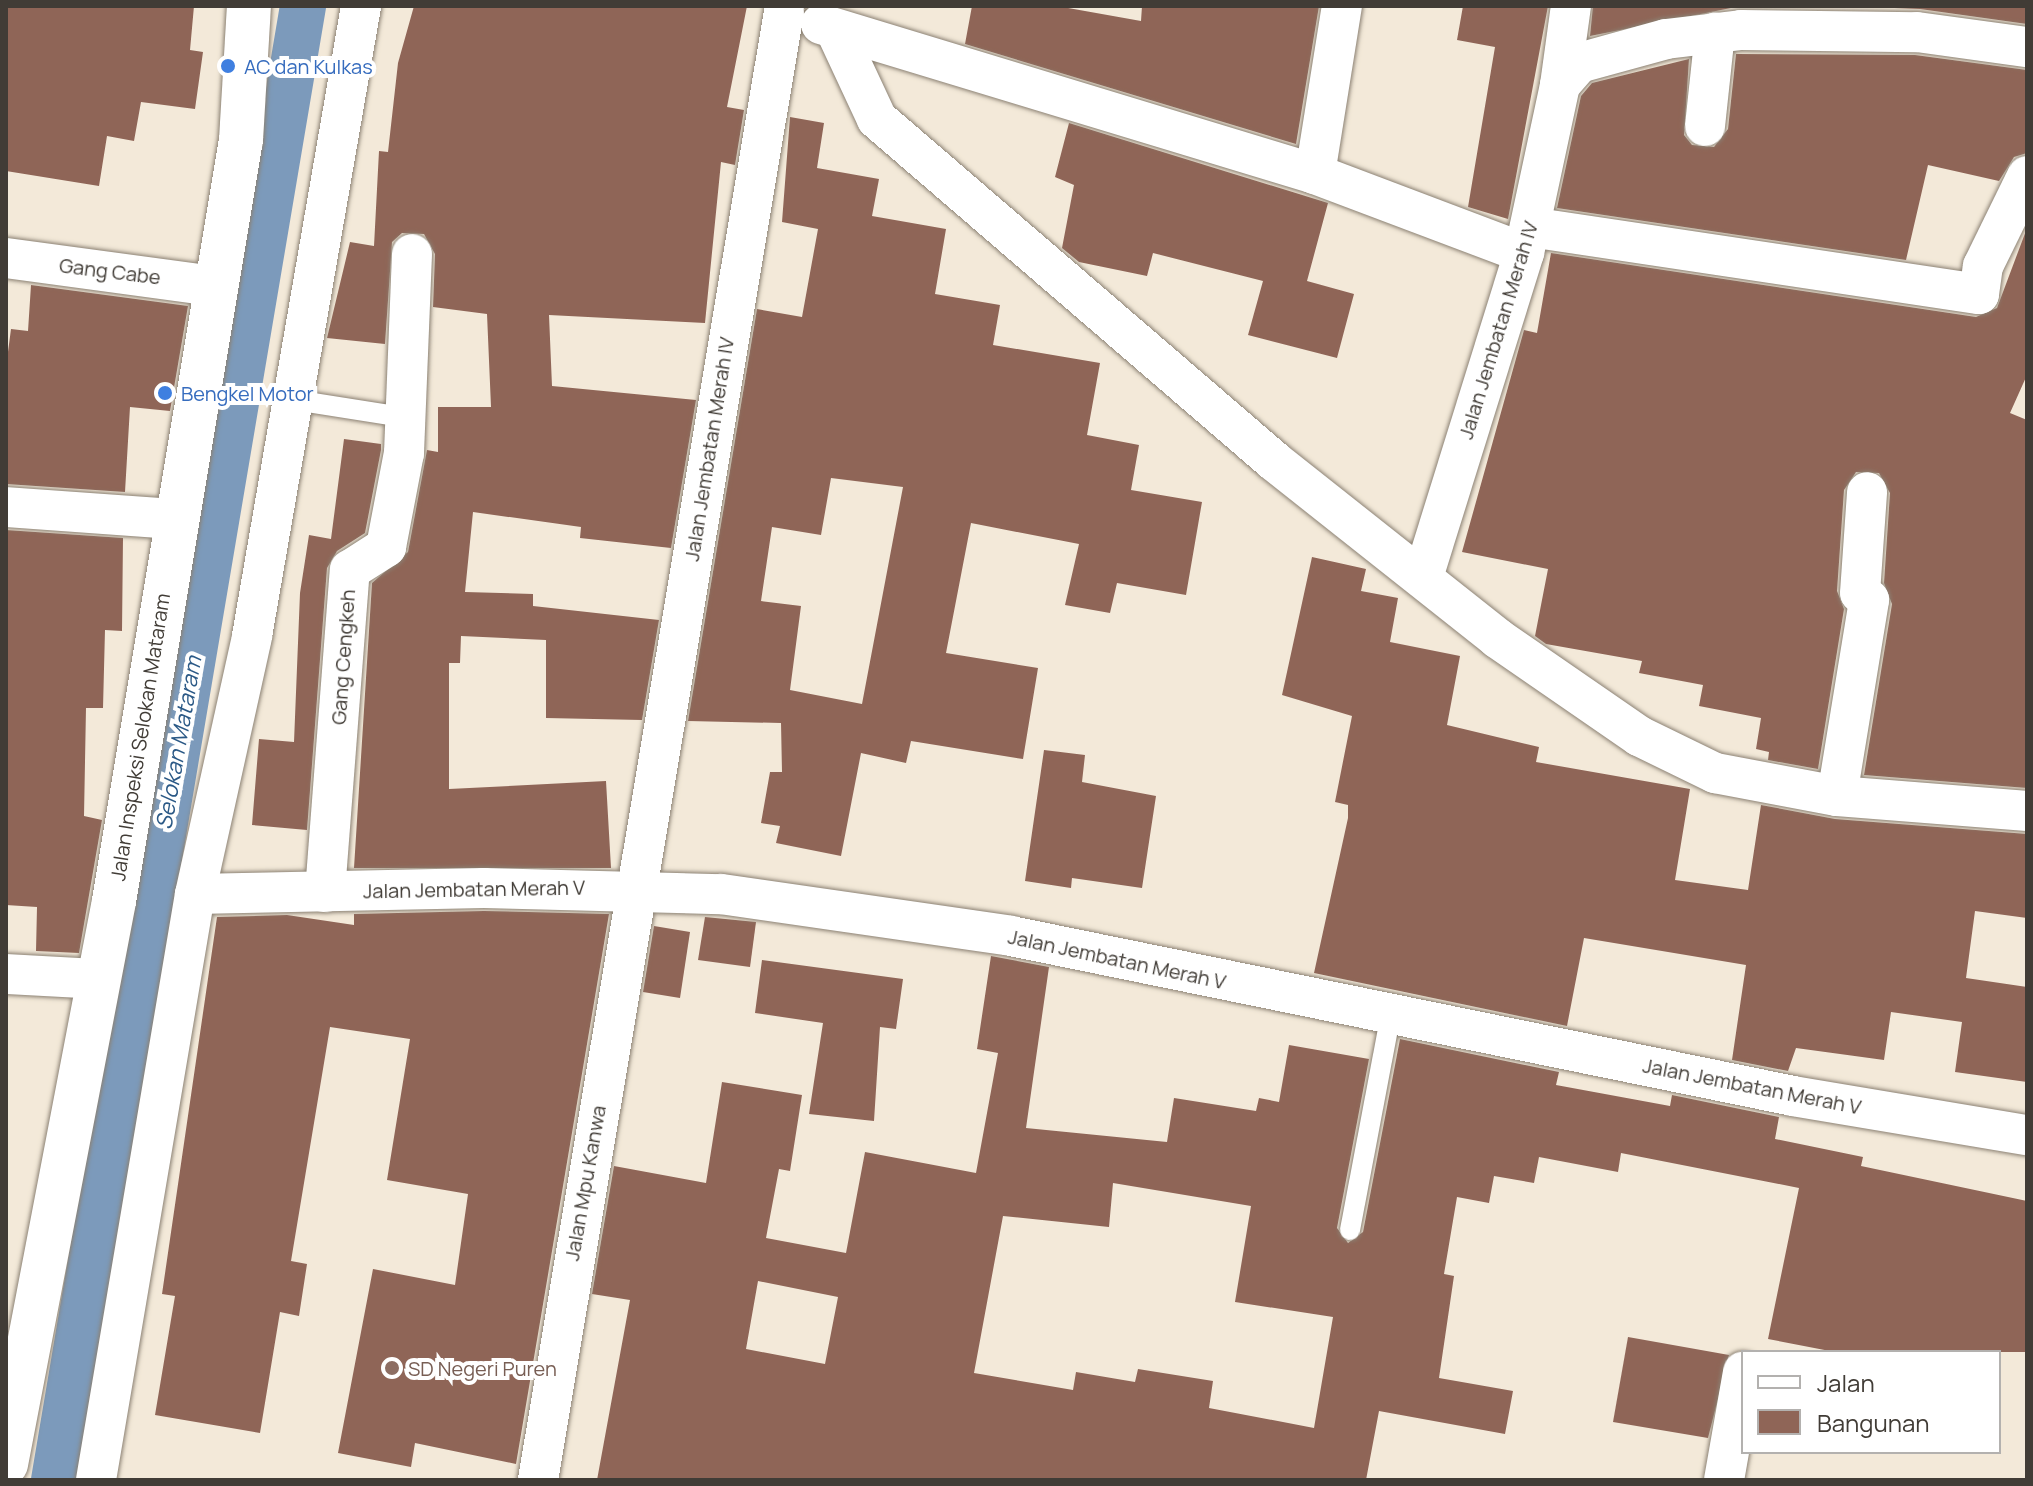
<!DOCTYPE html>
<html>
<head>
<meta charset="utf-8">
<style>
	body { margin:0 }
	#map { position:relative; width:2033px; height:1486px; overflow:hidden; background:#f3e9d9; font-family:Manrope,sans-serif }
	div>[style] { position:absolute }
	.canal>* { height:46px; margin:-23px; padding:0 23px; transform-origin:23px; border-radius:23px; background:#7c9abb }
	.building>* { inset:0; background:#8f6557 }
	.roads { filter:drop-shadow(0 0 2px #8b8173) drop-shadow(0 0 2px #8b8173) }
	.lane>* { height:20px; margin:-10px; padding:0 10px; transform-origin:10px; border-radius:10px; background:#fff }
	.street>* { height:40px; margin:-20px; padding:0 20px; transform-origin:20px; border-radius:20px; background:#fff }
	.secondary>* { height:44px; margin:-22px; padding:0 22px; transform-origin:22px; border-radius:22px; background:#fff }
	.dots>* { width:22px; height:22px; translate:-50% -50%; box-sizing:border-box; border:4px solid #fff; border-radius:50% }
	span { translate:-50% -50%; white-space:nowrap; text-align:center; line-height:1.15; -webkit-text-stroke:8px #fff; paint-order:stroke }
	.shop-label { font-size:20px; color:#366cbe }
	.left { translate:0 -50%; text-align:left }
	.street-label { font-size:20px; color:#413c36 }
	.education-label { font-size:20px; color:#785e54 }
	.water-label { font-size:22px; color:#2b5986; font-style:italic }
	.frame { position:absolute; inset:0; border:8px solid #413c36; pointer-events:none }
	.legend { position:absolute; left:1741px; top:1350px; width:260px; height:104px; box-sizing:border-box; background:#fff; border:2px solid #b3b1af; margin:0; padding:10px 14px; list-style:none; font-size:24px; color:#413c36 }
	.legend li { display:flex; align-items:center; gap:16px; height:40px }
	.legend b { width:40px; border:2px solid #b3b1af }
</style>
</head>
<body>
<div id="map">
	<div class="canal">
		<i style="left:54px;top:1480px;width:1495px;rotate:-80.41deg"></i>
	</div>
	<div class="building">
		<i style="clip-path:polygon(6px 6px,194px 6px,190px 50px,203px 52px,195px 109px,141px 102px,134px 141px,107px 136px,99px 186px,6px 171px)"></i>
		<i style="clip-path:polygon(414px 6px,747px 6px,727px 107px,744px 110px,735px 165px,721px 162px,705px 323px,549px 315px,552px 386px,696px 400px,671px 548px,580px 538px,581px 527px,473px 512px,465px 592px,533px 594px,533px 606px,659px 620px,642px 720px,546px 718px,546px 640px,461px 636px,460px 663px,449px 663px,449px 789px,606px 781px,611px 868px,354px 868px,372px 583px,408px 552px,427px 450px,438px 452px,438px 407px,491px 407px,487px 314px,433px 307px,435px 254px,424px 234px,402px 233px,392px 242px,385px 344px,327px 338px,350px 242px,374px 246px,379px 151px,388px 152px,398px 63px)"></i>
		<i style="clip-path:polygon(972px 6px,1057px 6px,1141px 21px,1142px 6px,1319px 6px,1296px 144px,965px 44px)"></i>
		<i style="clip-path:polygon(1463px 6px,1548px 6px,1508px 219px,1468px 207px,1495px 47px,1457px 40px)"></i>
		<i style="clip-path:polygon(1593px 6px,1741px 6px,1590px 36px)"></i>
		<i style="clip-path:polygon(1843px 6px,2027px 6px,2027px 24px,1920px 9px)"></i>
		<i style="clip-path:polygon(1736px 54px,1915px 55px,2027px 70px,2027px 153px,2014px 157px,1999px 181px,1928px 165px,1906px 260px,1557px 208px,1581px 96px,1592px 83px,1689px 59px,1684px 135px,1692px 145px,1714px 147px,1728px 129px)"></i>
		<i style="clip-path:polygon(evenodd,790px 117px,824px 123px,817px 168px,879px 179px,872px 216px,946px 229px,935px 294px,1000px 305px,993px 345px,1100px 363px,1087px 435px,1139px 445px,1131px 490px,1202px 502px,1186px 595px,1117px 583px,1110px 613px,1065px 605px,1079px 544px,971px 523px,946px 653px,1038px 668px,1023px 759px,911px 741px,906px 763px,861px 753px,841px 856px,776px 843px,780px 826px,761px 823px,770px 772px,782px 772px,781px 723px,688px 721px,757px 309px,802px 317px,818px 229px,782px 222px,790px 117px,831px 478px,903px 487px,862px 704px,790px 690px,801px 606px,761px 601px,772px 527px,821px 535px,831px 478px)"></i>
		<i style="clip-path:polygon(1069px 123px,1328px 203px,1307px 281px,1354px 294px,1337px 358px,1248px 335px,1263px 281px,1153px 253px,1147px 276px,1079px 262px,1062px 248px,1074px 185px,1055px 177px)"></i>
		<i style="clip-path:polygon(2027px 228px,2027px 375px,2010px 413px,2027px 420px,2027px 788px,1864px 775px,1892px 604px,1884px 583px,1890px 493px,1879px 473px,1856px 472px,1844px 490px,1837px 591px,1844px 609px,1818px 769px,1768px 760px,1769px 752px,1756px 749px,1761px 718px,1699px 706px,1703px 685px,1639px 673px,1642px 661px,1546px 644px,1535px 636px,1548px 569px,1462px 552px,1524px 330px,1537px 333px,1551px 253px,1976px 317px,1997px 308px)"></i>
		<i style="clip-path:polygon(31px 285px,188px 306px,170px 411px,130px 407px,125px 492px,6px 484px,6px 367px,11px 329px,28px 331px)"></i>
		<i style="clip-path:polygon(344px 439px,381px 444px,381px 450px,365px 533px,337px 551px,327px 568px,307px 830px,252px 825px,259px 739px,294px 742px,300px 593px,309px 535px,331px 539px)"></i>
		<i style="clip-path:polygon(6px 530px,123px 538px,122px 631px,105px 630px,103px 708px,86px 708px,84px 816px,102px 820px,79px 953px,36px 951px,37px 907px,6px 905px)"></i>
		<i style="clip-path:polygon(1312px 557px,1366px 569px,1361px 591px,1398px 598px,1390px 642px,1460px 656px,1447px 725px,1539px 747px,1536px 762px,1690px 789px,1675px 880px,1748px 890px,1761px 805px,1835px 819px,2027px 834px,2027px 918px,1975px 911px,1966px 978px,2027px 987px,2027px 1082px,1955px 1072px,1962px 1022px,1891px 1012px,1884px 1060px,1796px 1048px,1788px 1071px,1732px 1060px,1746px 965px,1584px 938px,1567px 1026px,1314px 973px,1348px 818px,1348px 805px,1335px 802px,1352px 716px,1282px 695px)"></i>
		<i style="clip-path:polygon(1044px 750px,1085px 755px,1082px 782px,1156px 796px,1142px 888px,1072px 878px,1071px 888px,1025px 881px)"></i>
		<i style="clip-path:polygon(484px 911px,609px 914px,516px 1464px,415px 1443px,411px 1467px,338px 1453px,373px 1269px,455px 1285px,468px 1194px,387px 1180px,410px 1039px,330px 1027px,291px 1261px,307px 1264px,299px 1316px,280px 1312px,260px 1433px,155px 1415px,175px 1296px,162px 1294px,217px 917px,287px 915px,354px 925px,354px 914px)"></i>
		<i style="clip-path:polygon(705px 917px,756px 922px,750px 967px,698px 960px)"></i>
		<i style="clip-path:polygon(654px 926px,690px 932px,680px 998px,643px 992px)"></i>
		<i style="clip-path:polygon(evenodd,991px 956px,1049px 967px,1026px 1128px,1167px 1142px,1174px 1098px,1256px 1111px,1259px 1098px,1279px 1102px,1289px 1045px,1369px 1059px,1337px 1228px,1348px 1243px,1363px 1232px,1400px 1039px,1559px 1072px,1556px 1085px,1670px 1106px,1672px 1095px,1779px 1117px,1775px 1139px,1863px 1157px,1861px 1166px,2027px 1201px,2027px 1352px,1835px 1352px,1768px 1339px,1799px 1188px,1621px 1153px,1618px 1172px,1539px 1157px,1534px 1183px,1494px 1176px,1489px 1203px,1457px 1197px,1444px 1274px,1454px 1276px,1439px 1378px,1513px 1391px,1505px 1434px,1379px 1411px,1366px 1480px,597px 1480px,630px 1300px,592px 1294px,614px 1166px,706px 1183px,722px 1082px,802px 1095px,790px 1171px,779px 1169px,766px 1238px,846px 1253px,865px 1152px,976px 1173px,998px 1053px,977px 1049px,991px 956px,1113px 1183px,1251px 1206px,1235px 1302px,1333px 1317px,1314px 1428px,1209px 1408px,1213px 1381px,1138px 1369px,1135px 1382px,1076px 1372px,1073px 1390px,974px 1373px,1003px 1216px,1109px 1227px,1113px 1183px,991px 956px,758px 1281px,838px 1297px,825px 1364px,746px 1349px,758px 1281px)"></i>
		<i style="clip-path:polygon(762px 960px,903px 979px,896px 1029px,880px 1027px,874px 1121px,809px 1114px,823px 1023px,755px 1013px)"></i>
		<i style="clip-path:polygon(1628px 1337px,1729px 1355px,1708px 1438px,1613px 1422px)"></i>
	</div>
	<div class="roads">
		<div class="lane">
			<i style="left:294px;top:400px;width:110px;rotate:8.9deg"></i>
			<i style="left:1350px;top:1230px;width:220px;rotate:-79.3deg"></i>
		</div>
		<div class="street">
			<i style="left:821px;top:24px;width:516px;rotate:16.89deg"></i>
			<i style="left:1315px;top:174px;width:223px;rotate:20.7deg"></i>
			<i style="left:835px;top:29px;width:99px;rotate:65deg"></i>
			<i style="left:877px;top:119px;width:524px;rotate:40.74deg"></i>
			<i style="left:1274px;top:461px;width:285px;rotate:38.4deg"></i>
			<i style="left:1497px;top:638px;width:173px;rotate:34.6deg"></i>
			<i style="left:1639px;top:736px;width:85px;rotate:26deg"></i>
			<i style="left:1715px;top:773px;width:124px;rotate:10.7deg"></i>
			<i style="left:1837px;top:796px;width:191px;rotate:4.5deg"></i>
			<i style="left:1560px;top:85px;width:80px;rotate:-82.1deg"></i>
			<i style="left:1705px;top:126px;width:94px;rotate:-83.9deg"></i>
			<i style="left:1315px;top:174px;width:170px;rotate:-80.9deg"></i>
			<i style="left:1530px;top:227px;width:454px;rotate:8.5deg"></i>
			<i style="left:1979px;top:294px;width:28px;rotate:-82deg"></i>
			<i style="left:1983px;top:266px;width:100px;rotate:-63.9deg"></i>
			<i style="left:6px;top:258px;width:209px;rotate:7.7deg"></i>
			<i style="left:6px;top:507px;width:169px;rotate:4.1deg"></i>
			<i style="left:1424px;top:574px;width:336px;rotate:-72.7deg"></i>
			<i style="left:1524px;top:253px;width:172px;rotate:-77.9deg"></i>
			<i style="left:1560px;top:85px;width:29px;rotate:-49deg"></i>
			<i style="left:1579px;top:63px;width:90px;rotate:-15.4deg"></i>
			<i style="left:1666px;top:39px;width:76px;rotate:-6.8deg"></i>
			<i style="left:1741px;top:30px;width:176px;rotate:0.7deg"></i>
			<i style="left:1917px;top:32px;width:111px;rotate:7.8deg"></i>
			<i style="left:1837px;top:796px;width:199px;rotate:-80.7deg"></i>
			<i style="left:1869px;top:600px;width:11px;rotate:-142deg"></i>
			<i style="left:1860px;top:593px;width:101px;rotate:-86deg"></i>
			<i style="left:325px;top:892px;width:323px;rotate:-85.6deg"></i>
			<i style="left:350px;top:570px;width:43px;rotate:-32.6deg"></i>
			<i style="left:386px;top:547px;width:96px;rotate:-79.2deg"></i>
			<i style="left:404px;top:453px;width:199px;rotate:-87.7deg"></i>
			<i style="left:195px;top:894px;width:289px;rotate:-1.2deg"></i>
			<i style="left:484px;top:888px;width:237px;rotate:1.5deg"></i>
			<i style="left:721px;top:894px;width:293px;rotate:8.2deg"></i>
			<i style="left:1011px;top:936px;width:798px;rotate:11.56deg"></i>
			<i style="left:1793px;top:1096px;width:237px;rotate:9.5deg"></i>
			<i style="left:6px;top:974px;width:93px;rotate:3.1deg"></i>
			<i style="left:96px;top:1480px;width:594px;rotate:-80.41deg"></i>
			<i style="left:195px;top:894px;width:264px;rotate:-77.5deg"></i>
			<i style="left:252px;top:636px;width:639px;rotate:-80.18deg"></i>
			<i style="left:538px;top:1480px;width:1489px;rotate:-80.49deg"></i>
			<i style="left:1724px;top:1480px;width:110px;rotate:-80deg"></i>
		</div>
		<div class="secondary">
			<i style="left:6px;top:1464px;width:573px;rotate:-79.14deg"></i>
			<i style="left:114px;top:901px;width:772px;rotate:-80.53deg"></i>
			<i style="left:241px;top:140px;width:134px;rotate:-86.6deg"></i>
		</div>
	</div>
	<div class="dots">
		<i style="left:228px;top:66px;background:#3f7fe0"></i>
		<i style="left:165px;top:393px;background:#3f7fe0"></i>
		<i style="left:392px;top:1368px;background:#8d6e63"></i>
	</div>
	<div class="shop-label">
		<span class="left" style="left:244px;top:66px">AC dan Kulkas</span>
		<span class="left" style="left:181px;top:393px">Bengkel Motor</span>
	</div>
	<div class="street-label">
		<span style="left:110px;top:271px;rotate:7deg">Gang Cabe</span>
		<span style="left:1498px;top:330px;rotate:-73deg">Jalan Jembatan Merah IV</span>
		<span style="left:709px;top:449px;rotate:-81deg">Jalan Jembatan Merah IV</span>
		<span style="left:343px;top:657px;rotate:-86deg">Gang Cengkeh</span>
		<span style="left:140px;top:737px;rotate:-81deg">Jalan Inspeksi Selokan Mataram</span>
		<span style="left:474px;top:889px;rotate:-1deg">Jalan Jembatan Merah V</span>
		<span style="left:1117px;top:959px;rotate:12deg">Jalan Jembatan Merah V</span>
		<span style="left:1752px;top:1086px;rotate:11deg">Jalan Jembatan Merah V</span>
		<span style="left:585px;top:1183px;rotate:-80deg">Jalan Mpu Kanwa</span>
	</div>
	<div class="education-label">
		<span class="left" style="left:408px;top:1368px">SD Negeri Puren</span>
	</div>
	<div class="water-label">
		<span style="left:179px;top:743px;rotate:-80deg">Selokan Mataram</span>
	</div>
	<div class="frame"></div>
	<ul class="legend">
	<li><b style="height:10px;background:#fff"></b>Jalan</li>
	<li><b style="height:22px;background:#8f6557"></b>Bangunan</li>
	</ul>
</div>
</body>
</html>
